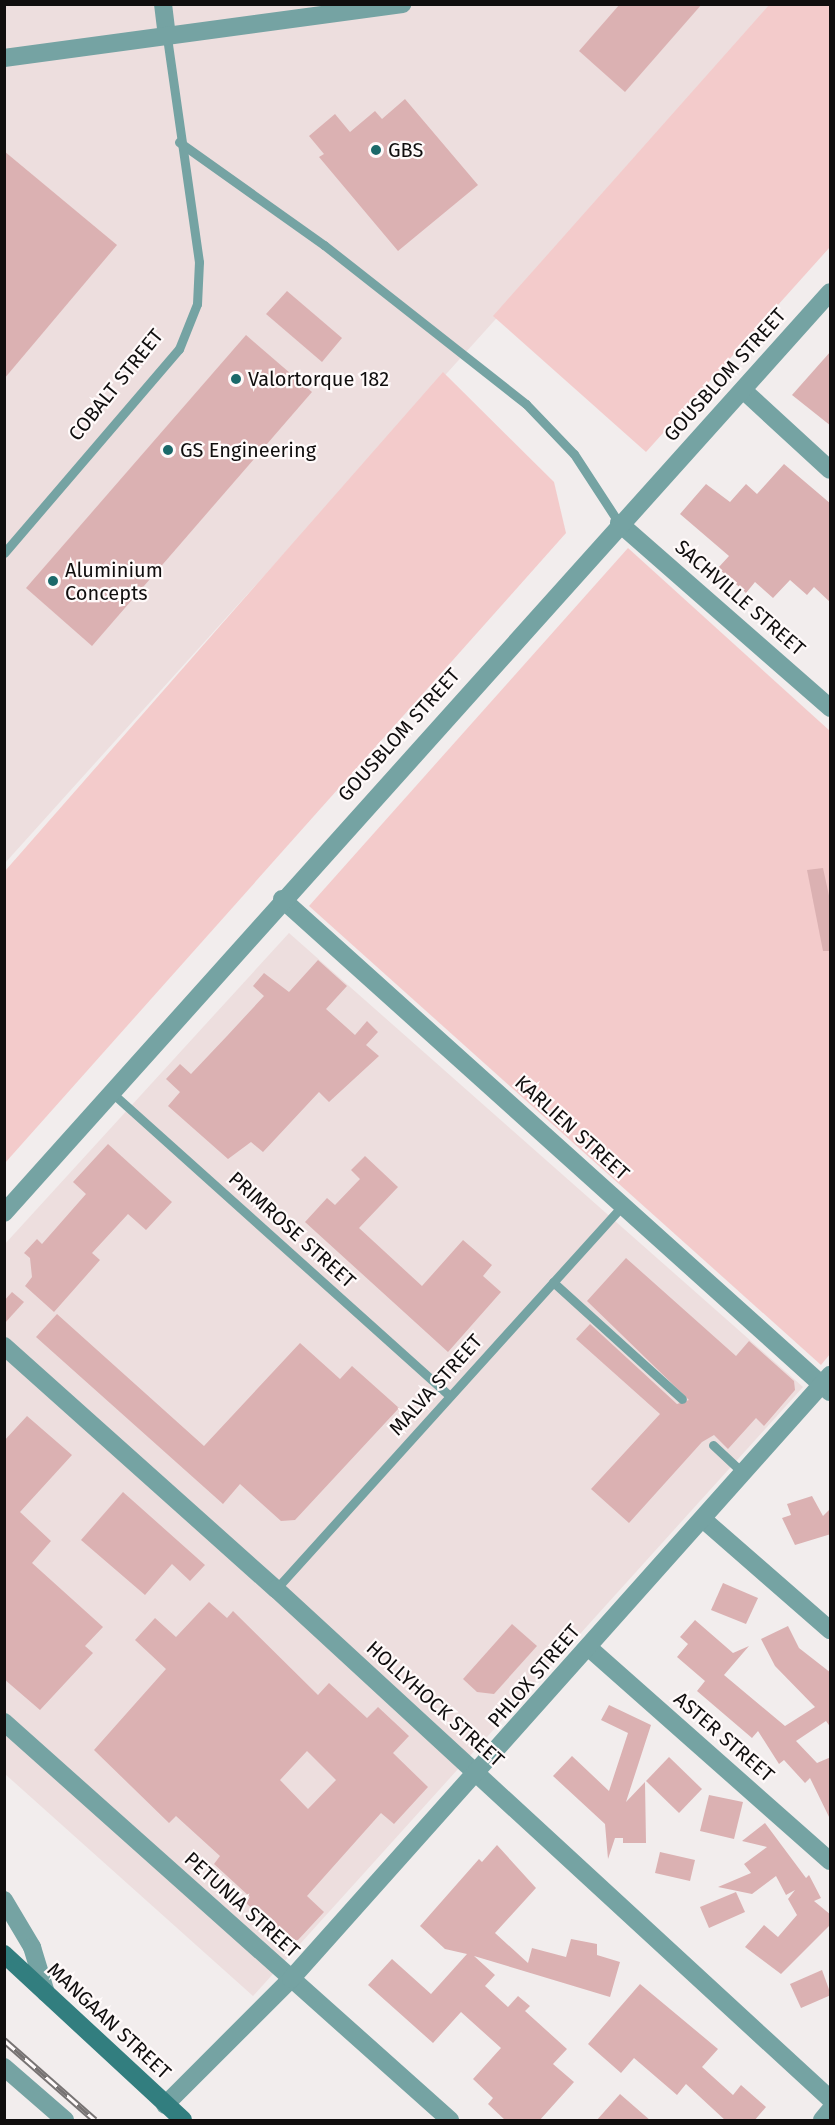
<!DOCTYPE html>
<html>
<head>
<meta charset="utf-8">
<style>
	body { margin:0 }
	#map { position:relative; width:835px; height:2125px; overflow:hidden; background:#f2eded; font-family:"Fira Sans",sans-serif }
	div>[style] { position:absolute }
	.built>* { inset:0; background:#eddede }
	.green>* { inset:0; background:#f3cbcb }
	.building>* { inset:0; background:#dbb1b2 }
	.lane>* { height:9px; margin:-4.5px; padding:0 4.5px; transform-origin:4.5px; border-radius:4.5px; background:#75a3a3 }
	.street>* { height:18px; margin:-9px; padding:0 9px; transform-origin:9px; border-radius:9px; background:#75a3a3 }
	.secondary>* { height:18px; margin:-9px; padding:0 9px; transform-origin:9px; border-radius:9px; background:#327e7f }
	.rail>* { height:7px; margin-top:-3.5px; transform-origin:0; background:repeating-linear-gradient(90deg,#fffafa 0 14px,#777373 0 28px); box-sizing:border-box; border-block:2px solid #777373 }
	.dots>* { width:16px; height:16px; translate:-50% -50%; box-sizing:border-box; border:3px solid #fffafa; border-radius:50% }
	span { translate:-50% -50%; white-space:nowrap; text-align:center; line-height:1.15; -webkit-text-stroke:4.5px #fffafa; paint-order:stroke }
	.poi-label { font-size:20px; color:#100e0e }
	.left { translate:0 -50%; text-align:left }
	.street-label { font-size:20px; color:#100e0e }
	.frame { position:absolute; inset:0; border:6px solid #100e0e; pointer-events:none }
</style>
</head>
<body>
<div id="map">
	<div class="built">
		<i style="clip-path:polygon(5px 5px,779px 5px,5px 863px)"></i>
		<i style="clip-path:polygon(289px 933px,803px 1387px,253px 1996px,5px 1774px,4px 1245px)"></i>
	</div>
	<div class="green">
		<i style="clip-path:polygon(770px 4px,830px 5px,830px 247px,646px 452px,493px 316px)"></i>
		<i style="clip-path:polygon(443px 372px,554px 482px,566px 533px,5px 1163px,5px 871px)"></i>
		<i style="clip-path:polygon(628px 548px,830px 731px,830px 1354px,821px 1365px,309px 906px)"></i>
	</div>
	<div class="building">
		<i style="clip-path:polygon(620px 4px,702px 4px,625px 92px,579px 51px)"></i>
		<i style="clip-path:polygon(405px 99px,478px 185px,398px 251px,319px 157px,324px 154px,309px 136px,335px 114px,350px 132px,375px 111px,382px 119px)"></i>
		<i style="clip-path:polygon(4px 151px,117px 245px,4px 379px)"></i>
		<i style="clip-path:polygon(287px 291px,342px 338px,322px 362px,266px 314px)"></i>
		<i style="clip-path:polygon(246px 335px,312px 392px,92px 646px,26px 588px)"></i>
		<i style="clip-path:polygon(831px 351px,831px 426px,792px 395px)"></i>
		<i style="clip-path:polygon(784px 464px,831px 504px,831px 603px,814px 587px,807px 595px,790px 580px,773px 598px,755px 582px,746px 593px,718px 568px,729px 556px,680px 514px,706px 484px,730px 502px,746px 484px,757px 494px)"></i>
		<i style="clip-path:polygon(823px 868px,831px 905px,831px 951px,823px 951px,807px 870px)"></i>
		<i style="clip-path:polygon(318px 960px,347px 986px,326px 1009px,355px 1035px,367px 1021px,378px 1032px,366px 1045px,379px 1056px,329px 1102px,319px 1092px,263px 1152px,251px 1142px,228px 1159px,168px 1106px,180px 1092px,166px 1079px,180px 1064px,191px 1074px,227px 1036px,264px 996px,253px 986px,264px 973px,289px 992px)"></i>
		<i style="clip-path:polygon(108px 1144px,172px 1202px,146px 1230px,128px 1214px,92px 1253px,100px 1260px,54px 1312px,25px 1286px,32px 1277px,30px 1258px,24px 1253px,37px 1239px,42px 1244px,86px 1194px,73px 1182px)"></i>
		<i style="clip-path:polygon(365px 1156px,398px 1187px,359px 1228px,422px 1286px,463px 1240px,492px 1265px,483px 1276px,501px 1292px,448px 1352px,305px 1222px,327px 1198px,335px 1205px,360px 1179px,351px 1170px)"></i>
		<i style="clip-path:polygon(626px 1258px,736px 1356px,749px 1341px,794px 1381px,795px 1390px,764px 1426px,756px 1418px,728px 1449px,714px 1435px,702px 1442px,629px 1523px,591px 1489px,660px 1414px,576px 1339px,590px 1324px,677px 1404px,689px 1400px,587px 1301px)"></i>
		<i style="clip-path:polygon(12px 1292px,24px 1302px,4px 1324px,4px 1301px)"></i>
		<i style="clip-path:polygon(57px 1314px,204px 1446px,300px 1343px,340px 1379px,352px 1366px,399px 1408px,295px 1520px,281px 1521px,240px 1484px,223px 1504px,36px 1337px)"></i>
		<i style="clip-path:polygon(27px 1416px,72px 1455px,20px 1512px,51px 1541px,32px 1563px,103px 1627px,85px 1646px,93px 1653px,40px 1710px,4px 1679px,4px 1441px)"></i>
		<i style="clip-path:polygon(123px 1492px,205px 1565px,190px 1581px,172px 1564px,145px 1595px,81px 1540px)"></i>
		<i style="clip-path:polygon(812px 1496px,823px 1516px,831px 1508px,831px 1534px,795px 1545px,782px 1518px,791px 1515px,787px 1504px)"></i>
		<i style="clip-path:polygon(723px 1583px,758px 1598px,746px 1624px,711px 1610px)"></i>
		<i style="clip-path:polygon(evenodd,209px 1602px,227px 1618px,233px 1611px,318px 1695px,329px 1683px,367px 1718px,378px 1707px,409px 1736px,393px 1753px,428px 1787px,394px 1824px,381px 1813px,307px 1896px,324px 1912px,298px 1940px,287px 1941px,245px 1902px,250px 1897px,214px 1864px,220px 1856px,176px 1816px,169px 1823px,94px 1750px,166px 1669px,135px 1640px,155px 1618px,176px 1637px,209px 1602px,307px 1751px,336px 1780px,308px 1809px,280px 1780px,307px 1751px)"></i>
		<i style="clip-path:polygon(695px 1620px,733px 1653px,749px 1646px,724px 1675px,785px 1726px,815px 1707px,775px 1666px,761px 1639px,788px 1626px,799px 1648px,831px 1673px,831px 1728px,826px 1721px,796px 1741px,817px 1763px,831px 1757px,831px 1821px,810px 1778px,805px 1783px,784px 1760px,779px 1764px,758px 1731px,752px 1738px,697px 1691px,705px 1681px,677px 1657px,688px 1644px,680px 1637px)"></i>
		<i style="clip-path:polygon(512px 1624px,537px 1646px,494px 1694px,477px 1692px,463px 1679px)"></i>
		<i style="clip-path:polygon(609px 1705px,651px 1725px,626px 1802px,645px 1782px,646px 1843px,623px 1843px,623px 1838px,615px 1838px,608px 1859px,605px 1824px,553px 1776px,572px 1756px,609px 1791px,628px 1733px,601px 1720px)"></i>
		<i style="clip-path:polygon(669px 1757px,702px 1789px,679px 1813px,646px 1781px)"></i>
		<i style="clip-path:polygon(709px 1795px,743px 1802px,734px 1839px,700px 1831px)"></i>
		<i style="clip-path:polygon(765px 1823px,806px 1878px,809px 1875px,821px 1898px,814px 1901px,831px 1915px,831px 1924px,781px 1974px,745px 1947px,764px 1925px,778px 1937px,797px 1915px,788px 1899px,795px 1890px,786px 1895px,776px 1876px,752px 1894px,718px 1887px,751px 1873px,744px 1864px,767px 1847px,742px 1841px)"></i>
		<i style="clip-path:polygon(497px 1845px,536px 1888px,495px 1933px,528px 1963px,532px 1948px,566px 1957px,571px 1939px,597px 1944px,597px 1955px,620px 1962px,610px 1997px,474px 1956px,495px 1975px,485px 1986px,508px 2007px,518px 1996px,530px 2006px,525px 2011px,567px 2049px,553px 2064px,574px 2082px,539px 2121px,506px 2121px,488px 2104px,493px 2098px,473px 2079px,501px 2048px,461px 2012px,433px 2043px,368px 1985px,392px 1959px,431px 1994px,467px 1954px,445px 1949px,420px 1926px,479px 1859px,482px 1862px)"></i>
		<i style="clip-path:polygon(660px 1852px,695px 1860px,690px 1881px,655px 1873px)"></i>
		<i style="clip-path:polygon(736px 1892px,745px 1912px,709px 1928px,700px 1907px)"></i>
		<i style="clip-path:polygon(822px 1970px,831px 1995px,801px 2008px,790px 1984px)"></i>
		<i style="clip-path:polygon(640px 1984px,718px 2049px,702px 2067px,733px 2095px,741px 2085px,766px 2107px,754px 2121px,726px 2121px,686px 2084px,677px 2095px,634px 2058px,621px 2073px,588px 2044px)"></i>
		<i style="clip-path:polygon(620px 2094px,651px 2121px,596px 2121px)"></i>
	</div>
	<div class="lane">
		<i style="left:179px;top:142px;width:178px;rotate:35.4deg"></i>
		<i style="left:324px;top:245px;width:257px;rotate:38.2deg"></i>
		<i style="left:526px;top:404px;width:69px;rotate:46.2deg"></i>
		<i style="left:574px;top:454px;width:82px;rotate:56.9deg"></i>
		<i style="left:4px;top:553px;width:269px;rotate:-49.4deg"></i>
		<i style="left:179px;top:349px;width:48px;rotate:-68.2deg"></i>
		<i style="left:197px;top:304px;width:42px;rotate:-87.3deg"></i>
		<i style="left:199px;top:262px;width:228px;rotate:-98.1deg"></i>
		<i style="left:111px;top:1092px;width:455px;rotate:41.9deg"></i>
		<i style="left:553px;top:1282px;width:174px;rotate:42.2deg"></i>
		<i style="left:713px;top:1445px;width:41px;rotate:43deg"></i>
		<i style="left:276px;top:1589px;width:518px;rotate:-47.9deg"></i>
	</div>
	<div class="street">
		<i style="left:163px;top:4px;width:32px;rotate:83deg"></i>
		<i style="left:4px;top:58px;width:402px;rotate:-7.7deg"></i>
		<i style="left:743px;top:390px;width:118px;rotate:42.6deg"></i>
		<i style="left:619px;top:523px;width:281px;rotate:41.2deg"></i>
		<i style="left:282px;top:899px;width:737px;rotate:41.98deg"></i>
		<i style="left:4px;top:1213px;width:1237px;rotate:-48.11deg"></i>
		<i style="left:4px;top:1346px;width:365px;rotate:41.8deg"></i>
		<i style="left:276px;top:1589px;width:753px;rotate:42.63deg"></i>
		<i style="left:705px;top:1521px;width:166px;rotate:41.1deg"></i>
		<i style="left:588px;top:1647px;width:323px;rotate:41.5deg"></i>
		<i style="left:4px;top:1722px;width:598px;rotate:41.74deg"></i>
		<i style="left:4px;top:1900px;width:55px;rotate:59.2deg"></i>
		<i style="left:32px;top:1947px;width:48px;rotate:73.1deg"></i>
		<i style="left:4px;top:2067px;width:81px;rotate:41deg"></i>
		<i style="left:165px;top:2105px;width:178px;rotate:-45deg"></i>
		<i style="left:291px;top:1979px;width:810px;rotate:-48.25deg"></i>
		<i style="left:822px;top:2120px;width:13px;rotate:-51deg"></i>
	</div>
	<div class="secondary">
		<i style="left:4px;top:1954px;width:244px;rotate:42.8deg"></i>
	</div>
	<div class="rail">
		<i style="left:4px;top:2040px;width:121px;rotate:41.3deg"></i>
	</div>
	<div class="dots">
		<i style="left:376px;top:150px;background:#1b696a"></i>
		<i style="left:236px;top:379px;background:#1b696a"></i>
		<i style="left:168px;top:450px;background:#1b696a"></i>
		<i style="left:53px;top:581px;background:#1b696a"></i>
	</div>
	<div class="poi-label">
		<span class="left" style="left:388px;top:150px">GBS</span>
		<span class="left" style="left:248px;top:379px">Valortorque 182</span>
		<span class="left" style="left:180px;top:450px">GS Engineering</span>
		<span class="left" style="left:65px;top:582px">Aluminium<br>Concepts</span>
	</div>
	<div class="street-label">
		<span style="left:725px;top:375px;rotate:-48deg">GOUSBLOM STREET</span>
		<span style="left:116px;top:385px;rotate:-51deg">COBALT STREET</span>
		<span style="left:740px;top:598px;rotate:41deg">SACHVILLE STREET</span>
		<span style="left:399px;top:735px;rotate:-48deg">GOUSBLOM STREET</span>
		<span style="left:572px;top:1128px;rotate:42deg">KARLIEN STREET</span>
		<span style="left:292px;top:1230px;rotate:42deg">PRIMROSE STREET</span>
		<span style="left:436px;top:1385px;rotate:-48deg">MALVA STREET</span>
		<span style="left:534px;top:1676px;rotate:-49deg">PHLOX STREET</span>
		<span style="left:435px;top:1704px;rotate:42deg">HOLLYHOCK STREET</span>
		<span style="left:724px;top:1737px;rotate:41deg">ASTER STREET</span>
		<span style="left:242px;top:1905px;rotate:42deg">PETUNIA STREET</span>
		<span style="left:109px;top:2021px;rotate:43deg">MANGAAN STREET</span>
	</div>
	<div class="frame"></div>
</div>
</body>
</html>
